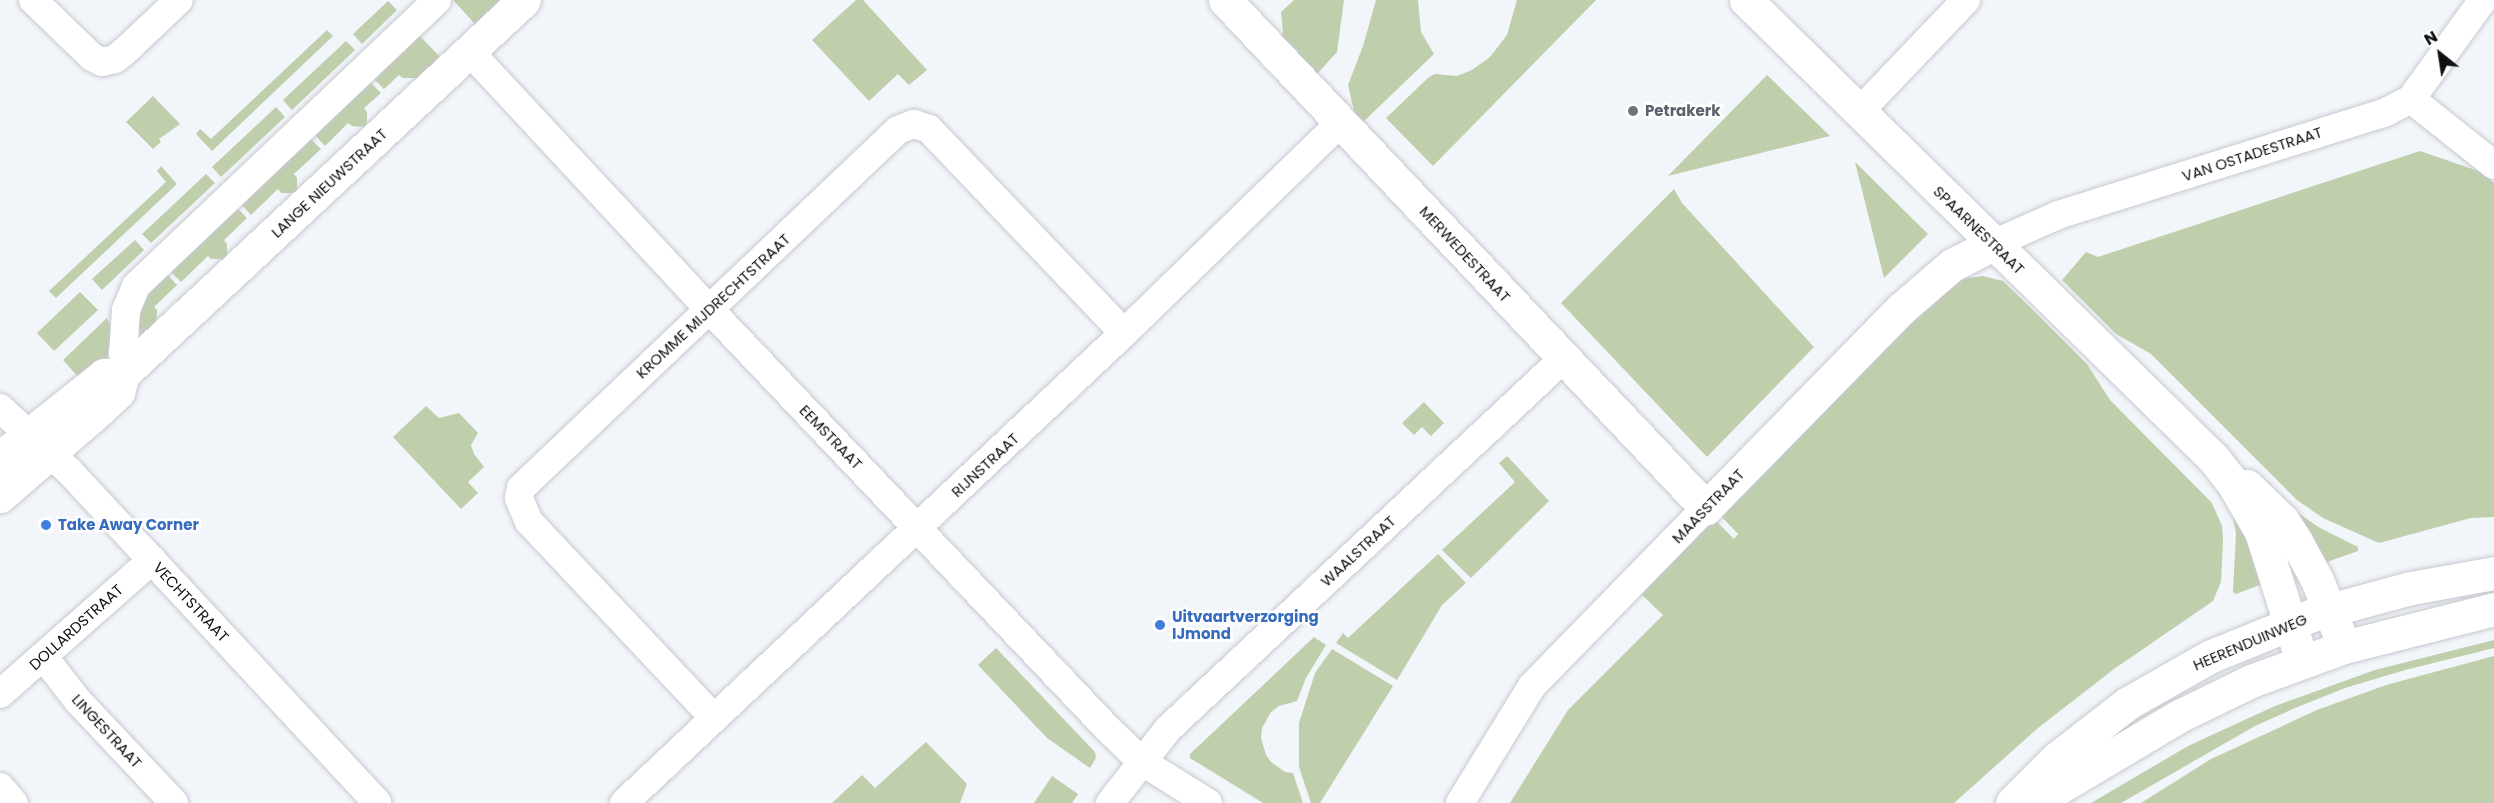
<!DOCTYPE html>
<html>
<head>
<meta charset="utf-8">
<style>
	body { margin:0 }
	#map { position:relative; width:2494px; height:803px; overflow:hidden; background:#f2f5fa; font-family:Poppins,sans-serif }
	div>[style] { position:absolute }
	.green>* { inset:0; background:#bfceab }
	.roads { filter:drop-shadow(0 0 2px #c6c9cf) drop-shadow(0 0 2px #c6c9cf) }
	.street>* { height:28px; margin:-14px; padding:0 14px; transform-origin:14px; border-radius:14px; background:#fff }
	.secondary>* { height:33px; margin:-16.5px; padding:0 16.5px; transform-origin:16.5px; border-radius:16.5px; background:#fff }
	.dots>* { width:16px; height:16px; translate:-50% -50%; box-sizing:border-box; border:3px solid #fff; border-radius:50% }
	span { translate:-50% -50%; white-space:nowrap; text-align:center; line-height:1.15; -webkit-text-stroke:5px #fff; paint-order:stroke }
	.worship-label { font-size:15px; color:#5b616d; font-weight:700 }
	.left { translate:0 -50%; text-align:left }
	.street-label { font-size:15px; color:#101113 }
	.shop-label { font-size:15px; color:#366cbe; font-weight:700 }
	.north { position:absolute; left:2410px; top:24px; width:60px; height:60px; -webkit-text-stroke:4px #fff; paint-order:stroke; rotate:330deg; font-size:16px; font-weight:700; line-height:24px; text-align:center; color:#101113 }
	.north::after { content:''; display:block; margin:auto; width:21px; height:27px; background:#101113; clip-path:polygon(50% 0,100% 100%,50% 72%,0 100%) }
</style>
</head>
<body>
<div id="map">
	<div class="green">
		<i style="clip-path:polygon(453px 0,500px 0,475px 24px)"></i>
		<i style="clip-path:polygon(856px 0,863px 0,927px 70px,909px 85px,898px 74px,869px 101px,812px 40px)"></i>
		<i style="clip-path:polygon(1294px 0,1344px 0,1337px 52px,1316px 75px,1280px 37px,1283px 33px,1281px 12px)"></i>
		<i style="clip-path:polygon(1376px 0,1418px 0,1421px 32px,1434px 54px,1362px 123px,1355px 116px,1348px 85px,1363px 46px)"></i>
		<i style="clip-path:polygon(1517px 0,1596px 0,1433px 166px,1386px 118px,1429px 77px,1435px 74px,1457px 76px,1472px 70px,1490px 57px,1507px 35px)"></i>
		<i style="clip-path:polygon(388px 1px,397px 10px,362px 44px,353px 34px)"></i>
		<i style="clip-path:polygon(327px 30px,333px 36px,212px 151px,196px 134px,200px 129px,211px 139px)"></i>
		<i style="clip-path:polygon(418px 34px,440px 57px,418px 78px,403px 78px,399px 75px,384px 89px,372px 77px)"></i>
		<i style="clip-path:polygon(346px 41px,355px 50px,292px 110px,283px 100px)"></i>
		<i style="clip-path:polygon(1767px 75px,1830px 136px,1668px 176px)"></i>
		<i style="clip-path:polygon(368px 80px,381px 93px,364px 108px,367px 112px,367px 124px,364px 127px,352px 126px,348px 123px,325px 146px,313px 133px)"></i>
		<i style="clip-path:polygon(153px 96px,180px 124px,159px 139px,161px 142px,153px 149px,126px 122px)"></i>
		<i style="clip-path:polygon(276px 107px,285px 117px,221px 177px,212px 167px)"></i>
		<i style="clip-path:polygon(309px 137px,321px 149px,294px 174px,297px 178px,297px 190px,293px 193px,281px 193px,278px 189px,251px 215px,239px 202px)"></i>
		<i style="clip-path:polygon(2420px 151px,2481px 172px,2494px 183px,2494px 517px,2471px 518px,2379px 543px,2323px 518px,2297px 500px,2151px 354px,2116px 334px,2062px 280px,2086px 252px,2098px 257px)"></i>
		<i style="clip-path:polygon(1855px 162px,1928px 234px,1884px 278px)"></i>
		<i style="clip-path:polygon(161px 166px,177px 184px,56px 298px,49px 291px,166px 182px,157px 171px)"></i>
		<i style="clip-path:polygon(206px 174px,215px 183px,151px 243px,142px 234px)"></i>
		<i style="clip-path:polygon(1674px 189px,1682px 203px,1814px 347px,1707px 457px,1561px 303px)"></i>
		<i style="clip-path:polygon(235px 206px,247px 218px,224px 240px,227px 244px,227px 256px,223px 259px,211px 259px,208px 256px,181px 282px,168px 269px)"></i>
		<i style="clip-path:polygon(135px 240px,144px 250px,102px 290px,92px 279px)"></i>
		<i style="clip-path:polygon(165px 272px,177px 285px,154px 307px,157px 310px,156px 326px,142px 336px,138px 328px,143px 300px)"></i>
		<i style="clip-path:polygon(1983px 276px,2003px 281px,2033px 310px,2087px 364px,2110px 400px,2212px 503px,2222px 526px,2223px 541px,2221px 582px,2213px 601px,2114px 669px,2038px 728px,1954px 803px,1510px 803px,1568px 710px,1663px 615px,1641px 594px,1714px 519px,1734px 539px,1738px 534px,1719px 514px,1936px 294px,1961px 279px)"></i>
		<i style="clip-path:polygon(80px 292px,98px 310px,54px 351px,37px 333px)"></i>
		<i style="clip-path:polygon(107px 318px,112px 328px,107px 359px,82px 381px,63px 360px)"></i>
		<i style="clip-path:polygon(1424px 402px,1444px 423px,1431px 436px,1422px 427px,1414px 435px,1402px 423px)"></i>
		<i style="clip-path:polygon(426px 406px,439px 418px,459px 413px,478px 433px,471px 445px,474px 454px,484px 467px,468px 482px,478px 493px,461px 509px,393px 437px)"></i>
		<i style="clip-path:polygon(1507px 456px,1549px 501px,1471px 578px,1442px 550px,1515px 482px,1499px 463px)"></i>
		<i style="clip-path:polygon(2233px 501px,2262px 584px,2236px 594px,2233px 592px,2236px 533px,2232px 512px)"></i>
		<i style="clip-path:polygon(2292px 509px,2320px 528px,2358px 547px,2358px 551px,2324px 563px)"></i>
		<i style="clip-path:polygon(1438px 554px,1466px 583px,1442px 605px,1397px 680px,1336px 643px,1343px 633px,1348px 638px)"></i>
		<i style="clip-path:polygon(1314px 637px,1326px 645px,1306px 678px,1297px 701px,1279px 706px,1271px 712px,1262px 728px,1261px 738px,1266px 755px,1271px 762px,1285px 772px,1293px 773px,1303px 803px,1263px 803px,1190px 758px,1190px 754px)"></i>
		<i style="clip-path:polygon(2494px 640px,2494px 648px,2405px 670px,2345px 688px,2295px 708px,2255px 726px,2121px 803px,2091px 803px,2188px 746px,2275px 706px,2375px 670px)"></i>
		<i style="clip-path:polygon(996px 648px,1095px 752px,1096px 758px,1090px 768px,1047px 738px,978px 665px)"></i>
		<i style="clip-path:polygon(1332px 649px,1393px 686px,1320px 803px,1311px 803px,1299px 767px,1299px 723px,1315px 673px)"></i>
		<i style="clip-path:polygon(2494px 656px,2494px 803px,2141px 803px,2211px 759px,2317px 710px,2386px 685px)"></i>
		<i style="clip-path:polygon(926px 742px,967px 784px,960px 803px,832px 803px,862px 775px,875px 788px)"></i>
		<i style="clip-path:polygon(1052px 776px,1078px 794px,1072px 803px,1034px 803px)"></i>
	</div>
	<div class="roads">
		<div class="street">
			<i style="left:33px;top:0;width:82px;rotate:44deg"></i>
			<i style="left:92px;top:57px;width:11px;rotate:27deg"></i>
			<i style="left:102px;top:62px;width:13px;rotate:-13deg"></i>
			<i style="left:115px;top:59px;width:13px;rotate:-39deg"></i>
			<i style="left:125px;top:51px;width:74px;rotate:-43.4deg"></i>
			<i style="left:469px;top:51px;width:354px;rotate:47.1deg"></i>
			<i style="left:710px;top:310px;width:575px;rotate:46.48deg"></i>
			<i style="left:1106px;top:727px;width:49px;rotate:44.2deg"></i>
			<i style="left:1141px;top:761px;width:79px;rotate:32.1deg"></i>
			<i style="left:2411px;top:99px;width:122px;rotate:-54deg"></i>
			<i style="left:1859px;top:112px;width:155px;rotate:-46.3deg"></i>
			<i style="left:1993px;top:244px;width:71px;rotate:-24deg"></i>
			<i style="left:2058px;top:215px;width:344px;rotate:-17.4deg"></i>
			<i style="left:2386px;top:112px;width:28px;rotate:-27deg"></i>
			<i style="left:2411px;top:99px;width:106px;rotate:38.5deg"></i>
			<i style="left:134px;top:365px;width:16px;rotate:-133deg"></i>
			<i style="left:123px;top:353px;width:43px;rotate:-86deg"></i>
			<i style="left:126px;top:310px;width:26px;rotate:-67deg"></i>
			<i style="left:136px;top:286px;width:415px;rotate:-43.5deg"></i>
			<i style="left:0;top:408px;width:93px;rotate:42.4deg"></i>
			<i style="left:69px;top:471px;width:453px;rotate:47.1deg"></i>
			<i style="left:43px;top:656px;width:57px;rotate:52.1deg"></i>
			<i style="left:78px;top:701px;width:140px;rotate:46.7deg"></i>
			<i style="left:0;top:694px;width:203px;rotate:-41.4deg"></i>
			<i style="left:714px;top:718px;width:270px;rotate:-133.3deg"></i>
			<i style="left:529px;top:522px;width:26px;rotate:-113deg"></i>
			<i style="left:519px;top:498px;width:10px;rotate:-79deg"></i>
			<i style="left:521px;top:488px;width:520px;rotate:-43.52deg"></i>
			<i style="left:898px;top:130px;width:17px;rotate:-21deg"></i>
			<i style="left:914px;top:124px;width:16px;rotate:18deg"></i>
			<i style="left:929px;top:129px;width:282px;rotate:46.3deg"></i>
			<i style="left:0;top:787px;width:21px;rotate:49deg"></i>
			<i style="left:624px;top:803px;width:686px;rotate:-43.23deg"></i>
			<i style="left:1124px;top:333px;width:303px;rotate:-44.2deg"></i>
			<i style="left:1110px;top:803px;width:94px;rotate:-51.9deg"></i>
			<i style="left:1168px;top:729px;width:543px;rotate:-43.13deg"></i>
			<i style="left:1460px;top:803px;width:137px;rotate:-58.4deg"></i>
			<i style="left:1532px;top:686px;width:249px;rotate:-45.7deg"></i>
		</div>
		<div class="secondary">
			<i style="left:1225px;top:0;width:700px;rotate:46.56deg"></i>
			<i style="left:1706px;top:508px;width:279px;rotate:-45.6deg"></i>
			<i style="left:1901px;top:309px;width:67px;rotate:-40.8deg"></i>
			<i style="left:1952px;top:265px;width:46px;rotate:-27.1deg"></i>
			<i style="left:1746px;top:0;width:656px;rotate:44.44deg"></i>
			<i style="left:2214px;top:459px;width:33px;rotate:52deg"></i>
			<i style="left:2234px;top:485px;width:54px;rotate:60.1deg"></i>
			<i style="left:2261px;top:532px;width:135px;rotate:72.4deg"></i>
			<i style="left:0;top:458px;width:133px;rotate:-38.6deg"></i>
			<i style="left:104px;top:375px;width:19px;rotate:-3deg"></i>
			<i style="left:2247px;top:486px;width:50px;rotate:44.2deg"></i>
			<i style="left:2283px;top:521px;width:24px;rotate:57deg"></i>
			<i style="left:2296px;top:541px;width:44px;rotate:61.7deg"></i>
			<i style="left:2317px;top:580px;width:55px;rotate:67.6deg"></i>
			<i style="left:0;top:496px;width:133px;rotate:-41deg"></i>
			<i style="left:100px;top:409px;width:25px;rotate:-43deg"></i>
			<i style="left:118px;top:392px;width:19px;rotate:-74deg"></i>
			<i style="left:123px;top:374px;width:548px;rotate:-43deg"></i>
			<i style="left:2012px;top:803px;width:64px;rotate:-45deg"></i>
			<i style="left:2057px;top:758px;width:90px;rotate:-37.8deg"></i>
			<i style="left:2128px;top:703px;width:95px;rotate:-29.5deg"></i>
			<i style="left:2211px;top:656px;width:112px;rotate:-22deg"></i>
			<i style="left:2315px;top:614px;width:99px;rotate:-15.2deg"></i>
			<i style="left:2411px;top:588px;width:84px;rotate:-10.2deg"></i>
			<i style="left:2033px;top:803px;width:168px;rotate:-30.8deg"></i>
			<i style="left:2177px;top:717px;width:82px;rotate:-25.9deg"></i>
			<i style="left:2251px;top:681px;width:99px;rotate:-20.1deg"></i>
			<i style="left:2344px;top:647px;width:155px;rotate:-14.2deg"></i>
		</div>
	</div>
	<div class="dots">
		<i style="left:1633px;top:111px;background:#6b7280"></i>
		<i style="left:46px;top:525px;background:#3f7fe0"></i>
		<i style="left:1160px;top:625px;background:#3f7fe0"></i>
	</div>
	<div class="worship-label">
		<span class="left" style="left:1645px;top:111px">Petrakerk</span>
	</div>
	<div class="street-label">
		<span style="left:2252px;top:154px;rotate:-18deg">VAN OSTADESTRAAT</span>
		<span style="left:329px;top:183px;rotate:-43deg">LANGE NIEUWSTRAAT</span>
		<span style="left:1979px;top:230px;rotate:44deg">SPAARNESTRAAT</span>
		<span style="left:1465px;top:254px;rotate:47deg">MERWEDESTRAAT</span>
		<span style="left:713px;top:306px;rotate:-43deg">KROMME MIJDRECHTSTRAAT</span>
		<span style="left:831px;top:437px;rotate:46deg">EEMSTRAAT</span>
		<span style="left:985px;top:465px;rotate:-43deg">RIJNSTRAAT</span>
		<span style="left:1708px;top:506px;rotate:-46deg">MAASSTRAAT</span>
		<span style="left:1358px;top:551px;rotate:-43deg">WAALSTRAAT</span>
		<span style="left:191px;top:602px;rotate:47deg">VECHTSTRAAT</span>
		<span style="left:76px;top:627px;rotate:-42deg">DOLLARDSTRAAT</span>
		<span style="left:2250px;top:642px;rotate:-23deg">HEERENDUINWEG</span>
		<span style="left:107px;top:731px;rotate:47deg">LINGESTRAAT</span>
	</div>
	<div class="shop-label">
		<span class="left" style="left:58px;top:525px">Take Away Corner</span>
		<span class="left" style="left:1172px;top:625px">Uitvaartverzorging<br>IJmond</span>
	</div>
	<div class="north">N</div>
</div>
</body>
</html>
